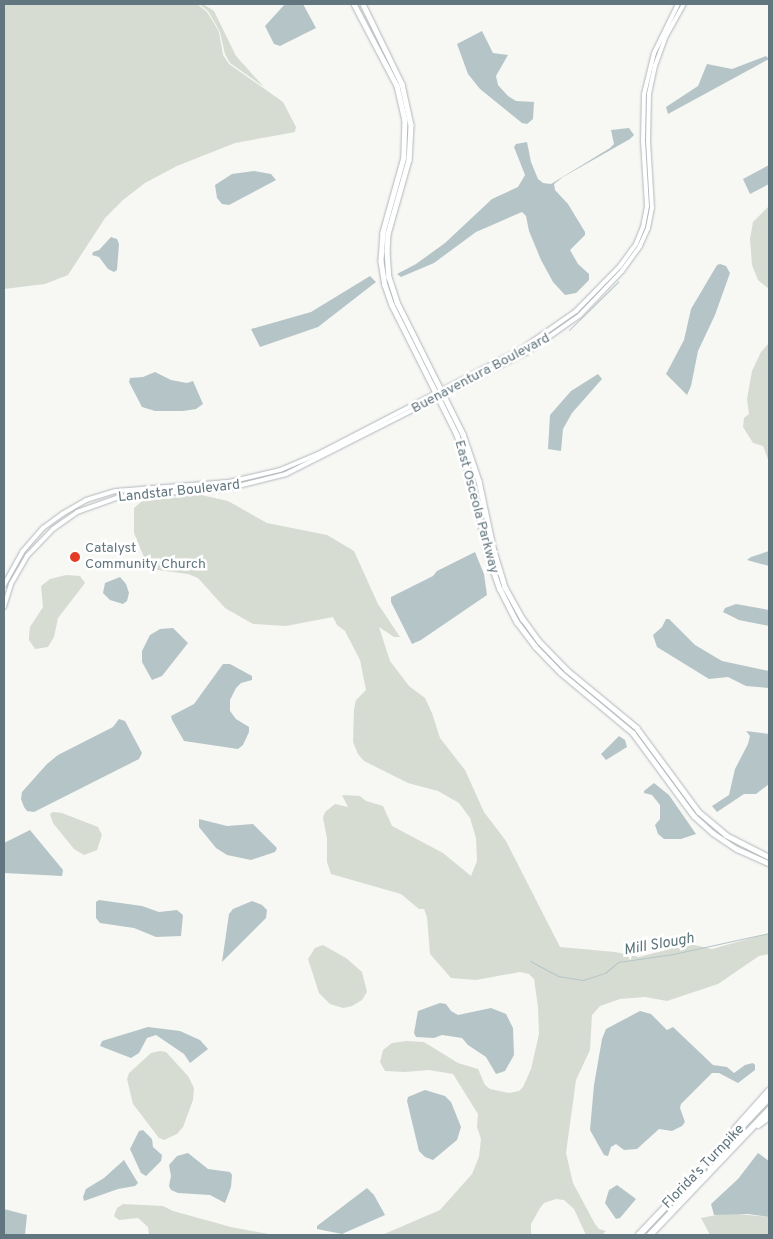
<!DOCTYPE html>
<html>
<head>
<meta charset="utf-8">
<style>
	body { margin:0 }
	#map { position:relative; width:773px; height:1239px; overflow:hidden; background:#f7f7f4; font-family:Overpass,sans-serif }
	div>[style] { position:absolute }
	.green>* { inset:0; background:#d7dcd3 }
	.water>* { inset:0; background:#b5c5c7 }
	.stream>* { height:1px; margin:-0.5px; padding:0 0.5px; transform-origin:0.5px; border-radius:0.5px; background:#b5c5c7 }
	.roads { filter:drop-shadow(0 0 1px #b0b7bb) drop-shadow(0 0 1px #b0b7bb) }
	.secondary>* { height:4px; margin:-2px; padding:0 2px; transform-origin:2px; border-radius:2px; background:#fff }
	.primary>* { height:4.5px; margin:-2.25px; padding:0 2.25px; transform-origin:2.25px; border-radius:2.25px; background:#fff }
	.highway>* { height:5.5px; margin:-2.75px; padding:0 2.75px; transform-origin:2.75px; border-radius:2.75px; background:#fff }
	.dots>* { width:14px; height:14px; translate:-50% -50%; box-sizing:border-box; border:2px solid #fff; border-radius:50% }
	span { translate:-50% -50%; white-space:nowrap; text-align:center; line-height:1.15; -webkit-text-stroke:5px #fff; paint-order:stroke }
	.street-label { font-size:14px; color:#62767f }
	.poi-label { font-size:14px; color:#62767f }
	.left { translate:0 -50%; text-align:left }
	.water-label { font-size:15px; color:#5d767a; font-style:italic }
	.frame { position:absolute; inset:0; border:5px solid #62767f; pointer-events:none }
</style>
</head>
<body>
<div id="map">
	<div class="green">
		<i style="clip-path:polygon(4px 4px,197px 4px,207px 12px,214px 23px,219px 32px,223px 55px,229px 64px,283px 102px,296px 127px,295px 132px,235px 143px,177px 166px,145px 183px,123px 200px,105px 218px,68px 275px,45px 284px,4px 289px)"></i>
		<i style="clip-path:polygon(199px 4px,203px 4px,214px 11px,236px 56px,264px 87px,230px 63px,225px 54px,220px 32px,215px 23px,208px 11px)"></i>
		<i style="clip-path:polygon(769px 206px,769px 289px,758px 280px,752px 265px,750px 239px,753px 222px)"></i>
		<i style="clip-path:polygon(769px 343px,769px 462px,763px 446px,753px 443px,743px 427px,744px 418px,749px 414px,747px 399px,752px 371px,761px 352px)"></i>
		<i style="clip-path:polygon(201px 495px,228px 501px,267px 523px,327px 535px,354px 551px,378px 604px,400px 637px,394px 637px,379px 627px,390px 661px,409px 686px,425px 698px,432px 713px,440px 738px,465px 770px,484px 812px,506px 841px,560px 947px,615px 952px,639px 957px,690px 944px,712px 949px,769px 933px,769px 954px,759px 956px,718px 984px,667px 1001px,645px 997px,620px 999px,600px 1006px,592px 1015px,590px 1050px,576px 1080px,566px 1153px,573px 1183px,595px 1224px,599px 1229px,606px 1231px,602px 1235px,586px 1235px,574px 1209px,564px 1200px,556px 1199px,544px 1203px,540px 1208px,531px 1224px,531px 1235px,382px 1235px,440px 1210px,472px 1174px,479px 1157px,481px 1139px,477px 1127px,478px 1114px,453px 1074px,429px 1070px,404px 1072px,385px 1071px,380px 1062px,383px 1050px,392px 1043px,406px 1041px,424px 1042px,458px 1063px,478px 1069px,485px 1085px,490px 1089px,509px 1093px,519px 1091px,523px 1087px,531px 1069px,539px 1034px,538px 1007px,534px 979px,529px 974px,520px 972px,476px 980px,451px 978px,430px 954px,427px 917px,424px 909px,419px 909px,401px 894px,331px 874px,327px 862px,327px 838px,323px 818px,325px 812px,335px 804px,348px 807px,342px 795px,360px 796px,366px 801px,383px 806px,392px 826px,443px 853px,471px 876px,477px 861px,476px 838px,470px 818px,459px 803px,438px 791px,408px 783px,364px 761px,358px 754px,353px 742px,354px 709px,356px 700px,366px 690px,360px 660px,345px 631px,337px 625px,333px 617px,286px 626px,253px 624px,225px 608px,198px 578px,188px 574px,158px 570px,146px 562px,134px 533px,134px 508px,142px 501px)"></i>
		<i style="clip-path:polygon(66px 575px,80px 576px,85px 583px,58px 618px,54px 637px,48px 647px,35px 649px,29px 640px,29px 636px,30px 627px,43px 607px,41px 586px,50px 579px)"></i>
		<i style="clip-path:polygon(53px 812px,62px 813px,98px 827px,102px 835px,97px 850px,84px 855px,74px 849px,53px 823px,50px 814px)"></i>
		<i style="clip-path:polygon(323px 945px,346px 958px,362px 972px,367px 992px,362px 1000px,352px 1006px,343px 1008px,330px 1004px,319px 993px,308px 959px,315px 948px)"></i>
		<i style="clip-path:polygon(160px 1051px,166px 1052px,188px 1076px,194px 1088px,193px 1100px,183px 1127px,177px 1134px,164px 1140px,159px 1138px,133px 1104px,127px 1079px,129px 1073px,151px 1053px)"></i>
		<i style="clip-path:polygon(123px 1204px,163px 1206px,173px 1211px,231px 1227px,274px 1235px,149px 1235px,148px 1227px,138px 1218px,119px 1220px,114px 1216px,117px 1208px)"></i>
		<i style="clip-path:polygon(727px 1213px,769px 1217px,769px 1235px,710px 1235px,701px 1218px)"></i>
	</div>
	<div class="water">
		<i style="clip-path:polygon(285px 4px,303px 4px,316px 28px,280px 46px,274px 44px,265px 26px)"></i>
		<i style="clip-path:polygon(482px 31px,493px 53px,508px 55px,496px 76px,498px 85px,508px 96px,516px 101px,534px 102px,533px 119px,527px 124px,522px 123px,480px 89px,468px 74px,457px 44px)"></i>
		<i style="clip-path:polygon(766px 56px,769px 59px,668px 114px,666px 107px,698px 86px,707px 64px,732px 69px)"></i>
		<i style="clip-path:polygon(629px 128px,634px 135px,630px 139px,563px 177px,554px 184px,555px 190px,568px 204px,585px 232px,585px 235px,570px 250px,578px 264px,589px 274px,589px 280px,576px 293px,565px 295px,553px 282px,541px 260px,529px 231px,526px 216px,522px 212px,476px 232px,434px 263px,401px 277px,397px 274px,416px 264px,445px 243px,492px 199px,518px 187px,525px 175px,514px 147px,516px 144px,527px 142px,531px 162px,538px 179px,543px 183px,551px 184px,610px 148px,614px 144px,611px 130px)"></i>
		<i style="clip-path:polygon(769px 165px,769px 184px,750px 194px,743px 179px)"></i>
		<i style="clip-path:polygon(254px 171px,271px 174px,276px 180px,229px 205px,222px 204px,217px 198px,215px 185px,232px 174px)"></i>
		<i style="clip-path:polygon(111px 237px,117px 239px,119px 244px,117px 270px,114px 272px,108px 269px,99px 257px,92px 255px,93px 252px,99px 250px)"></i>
		<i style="clip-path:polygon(720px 264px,726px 266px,730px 273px,715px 315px,698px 351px,691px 386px,687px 395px,666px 374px,684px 340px,691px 309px,717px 265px)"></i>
		<i style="clip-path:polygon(370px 276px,376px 282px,318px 327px,260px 347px,251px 329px,311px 312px)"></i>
		<i style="clip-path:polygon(155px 372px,171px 380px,187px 383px,193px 381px,203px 404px,196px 409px,183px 411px,155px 411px,142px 407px,129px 382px,130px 378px,143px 377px)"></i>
		<i style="clip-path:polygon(598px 374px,602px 379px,572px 413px,563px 429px,561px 451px,548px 449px,550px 415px,571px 391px)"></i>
		<i style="clip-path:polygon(769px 551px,769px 566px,747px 560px,751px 557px)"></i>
		<i style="clip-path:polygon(475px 552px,484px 574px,487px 595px,421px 640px,412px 644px,391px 602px,391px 597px,433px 576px,437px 571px)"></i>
		<i style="clip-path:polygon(120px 577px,126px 584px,129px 593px,127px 601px,123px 604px,110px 600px,103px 593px,105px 583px)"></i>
		<i style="clip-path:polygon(736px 604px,769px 610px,769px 626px,739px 620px,723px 612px,725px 608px)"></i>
		<i style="clip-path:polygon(666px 619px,669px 619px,695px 645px,722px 661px,769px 671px,769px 688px,746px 686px,728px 677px,709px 679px,657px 647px,653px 635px,662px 627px)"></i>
		<i style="clip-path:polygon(173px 628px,188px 643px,162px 676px,152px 680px,142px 662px,142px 651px,150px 635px,160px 629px)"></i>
		<i style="clip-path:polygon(223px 664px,230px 664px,252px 676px,252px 680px,241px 683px,236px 688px,230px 700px,230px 711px,236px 719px,249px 727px,249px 732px,243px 745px,238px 749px,184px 741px,172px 720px,171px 716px,194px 704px)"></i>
		<i style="clip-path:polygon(119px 719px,125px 721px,142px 753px,139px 759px,34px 812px,27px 811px,24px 807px,21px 799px,22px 792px,47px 764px,58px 755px,113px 727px)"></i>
		<i style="clip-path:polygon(746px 731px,769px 734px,769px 784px,756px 794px,744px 794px,717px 812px,712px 806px,729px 795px,735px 769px,748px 744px,750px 736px)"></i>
		<i style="clip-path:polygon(619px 736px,625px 740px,627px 747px,606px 760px,601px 754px)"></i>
		<i style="clip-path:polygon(654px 783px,669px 795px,696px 834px,681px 839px,664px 839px,658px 834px,655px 825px,660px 819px,660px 805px,652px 795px,644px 793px,644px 791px)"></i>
		<i style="clip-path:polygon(199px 819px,227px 826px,253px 824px,277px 848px,275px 852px,251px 860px,227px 855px,216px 848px,199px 827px)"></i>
		<i style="clip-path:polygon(30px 830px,63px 870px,62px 876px,4px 873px,4px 843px)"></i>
		<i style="clip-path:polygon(99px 900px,142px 906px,159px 912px,177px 910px,183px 915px,181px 936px,156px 937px,134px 928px,100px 923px,96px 918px,96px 902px)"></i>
		<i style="clip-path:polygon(252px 901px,262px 905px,267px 910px,266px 918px,222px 962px,229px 914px,233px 909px)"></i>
		<i style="clip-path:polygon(440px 1003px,446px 1004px,451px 1011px,458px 1015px,491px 1008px,506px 1014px,513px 1028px,514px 1055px,505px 1071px,496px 1074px,486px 1057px,468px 1045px,462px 1038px,442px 1035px,434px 1038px,416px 1037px,414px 1033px,418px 1011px)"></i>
		<i style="clip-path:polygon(640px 1011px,651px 1014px,667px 1030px,673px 1027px,713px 1065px,727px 1067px,734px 1073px,745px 1065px,753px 1063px,755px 1065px,755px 1070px,738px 1083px,719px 1073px,712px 1073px,681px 1104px,680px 1108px,685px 1122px,682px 1126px,672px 1131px,659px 1129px,637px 1149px,624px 1150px,616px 1144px,611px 1147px,608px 1156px,604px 1155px,590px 1130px,594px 1085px,602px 1039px,606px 1029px)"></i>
		<i style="clip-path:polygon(148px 1027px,180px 1031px,200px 1040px,208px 1049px,190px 1063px,184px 1054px,156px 1035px,147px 1038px,139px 1053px,131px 1058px,100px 1046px,102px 1041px)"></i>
		<i style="clip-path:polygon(425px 1090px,445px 1096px,451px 1102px,461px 1127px,457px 1140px,433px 1160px,425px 1157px,419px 1151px,407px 1101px,408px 1097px)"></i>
		<i style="clip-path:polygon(143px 1130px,152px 1139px,153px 1147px,162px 1155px,161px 1161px,146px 1176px,141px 1173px,130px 1149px,139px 1131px)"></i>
		<i style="clip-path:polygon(188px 1153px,208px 1169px,230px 1172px,232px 1175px,231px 1187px,225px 1203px,210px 1195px,178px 1193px,171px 1190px,169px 1186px,171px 1176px,169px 1165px,177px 1156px)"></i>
		<i style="clip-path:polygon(758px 1153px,769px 1161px,769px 1217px,748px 1214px,714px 1215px,711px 1204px,738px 1179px)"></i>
		<i style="clip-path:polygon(124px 1160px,138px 1183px,135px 1186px,118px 1189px,84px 1201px,83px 1197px,86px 1189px,104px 1178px)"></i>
		<i style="clip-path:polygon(617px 1185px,636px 1199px,620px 1218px,616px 1219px,605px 1203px,609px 1190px)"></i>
		<i style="clip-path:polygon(367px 1188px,374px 1195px,385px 1215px,342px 1234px,317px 1229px,317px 1226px)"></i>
		<i style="clip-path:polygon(4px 1209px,27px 1215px,25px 1235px,4px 1235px)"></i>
	</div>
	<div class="stream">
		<i style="left:569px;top:330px;width:69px;rotate:-44.4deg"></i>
		<i style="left:530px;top:961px;width:32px;rotate:28deg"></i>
		<i style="left:558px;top:976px;width:25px;rotate:9deg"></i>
		<i style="left:583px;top:980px;width:23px;rotate:-18deg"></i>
		<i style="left:605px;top:973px;width:17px;rotate:-40deg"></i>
		<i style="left:618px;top:962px;width:56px;rotate:-8.3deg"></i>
		<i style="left:673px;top:954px;width:98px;rotate:-12.3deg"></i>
	</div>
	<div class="roads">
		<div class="secondary">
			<i style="left:4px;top:585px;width:38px;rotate:-61deg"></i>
			<i style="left:22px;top:552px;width:32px;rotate:-49deg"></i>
			<i style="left:43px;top:528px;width:24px;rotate:-36deg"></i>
			<i style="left:62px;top:514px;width:28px;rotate:-30deg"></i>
			<i style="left:86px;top:500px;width:31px;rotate:-17deg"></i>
			<i style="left:116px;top:491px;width:113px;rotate:-4.6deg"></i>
			<i style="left:229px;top:482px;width:52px;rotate:-13.2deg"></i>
			<i style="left:280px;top:470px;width:41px;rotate:-22.8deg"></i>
			<i style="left:318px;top:454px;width:231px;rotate:-27.3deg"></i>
			<i style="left:523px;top:348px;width:65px;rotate:-34.9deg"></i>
			<i style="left:576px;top:311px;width:63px;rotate:-45.6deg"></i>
			<i style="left:620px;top:266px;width:27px;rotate:-54deg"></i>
			<i style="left:636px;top:244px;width:18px;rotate:-68deg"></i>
			<i style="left:643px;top:227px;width:21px;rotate:-79deg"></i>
			<i style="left:647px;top:206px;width:65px;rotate:-93.5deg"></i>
			<i style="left:643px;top:141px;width:47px;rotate:-88.8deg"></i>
			<i style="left:644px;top:94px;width:42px;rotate:-76.3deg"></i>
			<i style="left:654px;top:53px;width:55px;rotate:-63.9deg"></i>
			<i style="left:4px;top:607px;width:24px;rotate:-73deg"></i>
			<i style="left:11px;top:584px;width:32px;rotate:-60deg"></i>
			<i style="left:27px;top:556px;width:37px;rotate:-46deg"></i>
			<i style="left:53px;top:529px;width:29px;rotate:-35deg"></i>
			<i style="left:77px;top:512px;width:45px;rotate:-19.7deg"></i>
			<i style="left:119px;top:497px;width:111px;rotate:-4.6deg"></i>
			<i style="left:230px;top:488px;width:58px;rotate:-14deg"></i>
			<i style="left:286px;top:474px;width:269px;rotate:-26.8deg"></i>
			<i style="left:526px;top:353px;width:66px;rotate:-35.1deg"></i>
			<i style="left:580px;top:315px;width:61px;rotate:-46.3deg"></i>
			<i style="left:622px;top:271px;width:31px;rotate:-54deg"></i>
			<i style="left:640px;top:246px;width:20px;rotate:-66deg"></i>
			<i style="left:648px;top:228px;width:20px;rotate:-79deg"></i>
			<i style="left:652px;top:208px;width:67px;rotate:-93.4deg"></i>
			<i style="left:648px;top:141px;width:47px;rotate:-88.8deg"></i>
			<i style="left:649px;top:94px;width:29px;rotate:-78deg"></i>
			<i style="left:655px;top:66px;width:30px;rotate:-70deg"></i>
			<i style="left:665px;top:38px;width:39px;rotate:-61deg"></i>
		</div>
		<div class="primary">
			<i style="left:354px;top:4px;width:93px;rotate:62.3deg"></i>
			<i style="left:397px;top:86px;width:35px;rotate:77deg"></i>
			<i style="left:405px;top:120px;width:37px;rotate:92deg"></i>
			<i style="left:404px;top:157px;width:78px;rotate:105.6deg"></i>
			<i style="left:383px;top:232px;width:29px;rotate:94deg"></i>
			<i style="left:381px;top:261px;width:24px;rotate:81deg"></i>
			<i style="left:385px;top:285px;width:21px;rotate:71deg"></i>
			<i style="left:392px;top:305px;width:145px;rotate:63.4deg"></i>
			<i style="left:457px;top:435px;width:50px;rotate:72.6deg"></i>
			<i style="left:472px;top:483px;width:71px;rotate:77.7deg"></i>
			<i style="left:487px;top:552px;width:39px;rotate:71deg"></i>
			<i style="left:500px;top:589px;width:37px;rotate:63deg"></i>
			<i style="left:517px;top:622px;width:30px;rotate:53deg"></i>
			<i style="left:535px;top:646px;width:37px;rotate:46deg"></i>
			<i style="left:561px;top:673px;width:94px;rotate:39.8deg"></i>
			<i style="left:633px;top:733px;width:103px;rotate:53.7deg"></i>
			<i style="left:694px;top:816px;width:25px;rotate:42deg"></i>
			<i style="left:713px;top:833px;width:29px;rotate:34deg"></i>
			<i style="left:737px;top:849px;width:35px;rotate:24deg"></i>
			<i style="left:363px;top:4px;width:89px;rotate:64deg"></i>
			<i style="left:402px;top:84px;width:42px;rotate:77.6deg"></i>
			<i style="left:411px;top:125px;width:35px;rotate:93deg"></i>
			<i style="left:409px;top:160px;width:77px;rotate:105.8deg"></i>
			<i style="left:388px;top:234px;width:17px;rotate:93deg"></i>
			<i style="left:387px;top:251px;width:26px;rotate:86deg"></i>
			<i style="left:389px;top:277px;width:26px;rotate:72deg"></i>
			<i style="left:397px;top:302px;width:148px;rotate:63.4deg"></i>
			<i style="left:463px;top:434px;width:50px;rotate:71.2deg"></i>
			<i style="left:479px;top:481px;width:72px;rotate:77.9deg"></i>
			<i style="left:494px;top:551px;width:38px;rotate:73deg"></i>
			<i style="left:505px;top:587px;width:37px;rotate:61deg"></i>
			<i style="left:523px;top:619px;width:27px;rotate:54deg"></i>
			<i style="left:539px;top:641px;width:40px;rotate:46deg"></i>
			<i style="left:567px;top:670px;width:91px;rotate:39.6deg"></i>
			<i style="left:637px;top:728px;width:104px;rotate:53.6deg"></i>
			<i style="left:699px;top:812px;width:35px;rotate:40deg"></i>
			<i style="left:726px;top:835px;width:48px;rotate:27.1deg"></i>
		</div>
		<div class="highway">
			<i style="left:758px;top:1125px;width:14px;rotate:-36deg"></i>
			<i style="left:735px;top:1129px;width:51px;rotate:-48.2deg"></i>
			<i style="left:639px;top:1235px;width:189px;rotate:-46.5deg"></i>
			<i style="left:650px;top:1235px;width:173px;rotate:-46.4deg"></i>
		</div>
	</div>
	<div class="dots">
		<i style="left:75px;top:557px;background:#e33d28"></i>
	</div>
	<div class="street-label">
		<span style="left:481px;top:374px;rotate:-28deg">Buenaventura Boulevard</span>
		<span style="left:179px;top:492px;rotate:-6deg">Landstar Boulevard</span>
		<span style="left:476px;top:507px;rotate:75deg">East Osceola Parkway</span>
		<span style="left:704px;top:1167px;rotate:-46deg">Florida's Turnpike</span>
	</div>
	<div class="poi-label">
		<span class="left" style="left:85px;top:557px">Catalyst<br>Community Church</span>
	</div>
	<div class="water-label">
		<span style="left:659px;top:945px;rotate:-10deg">Mill Slough</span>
	</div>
	<div class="frame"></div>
</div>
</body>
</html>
